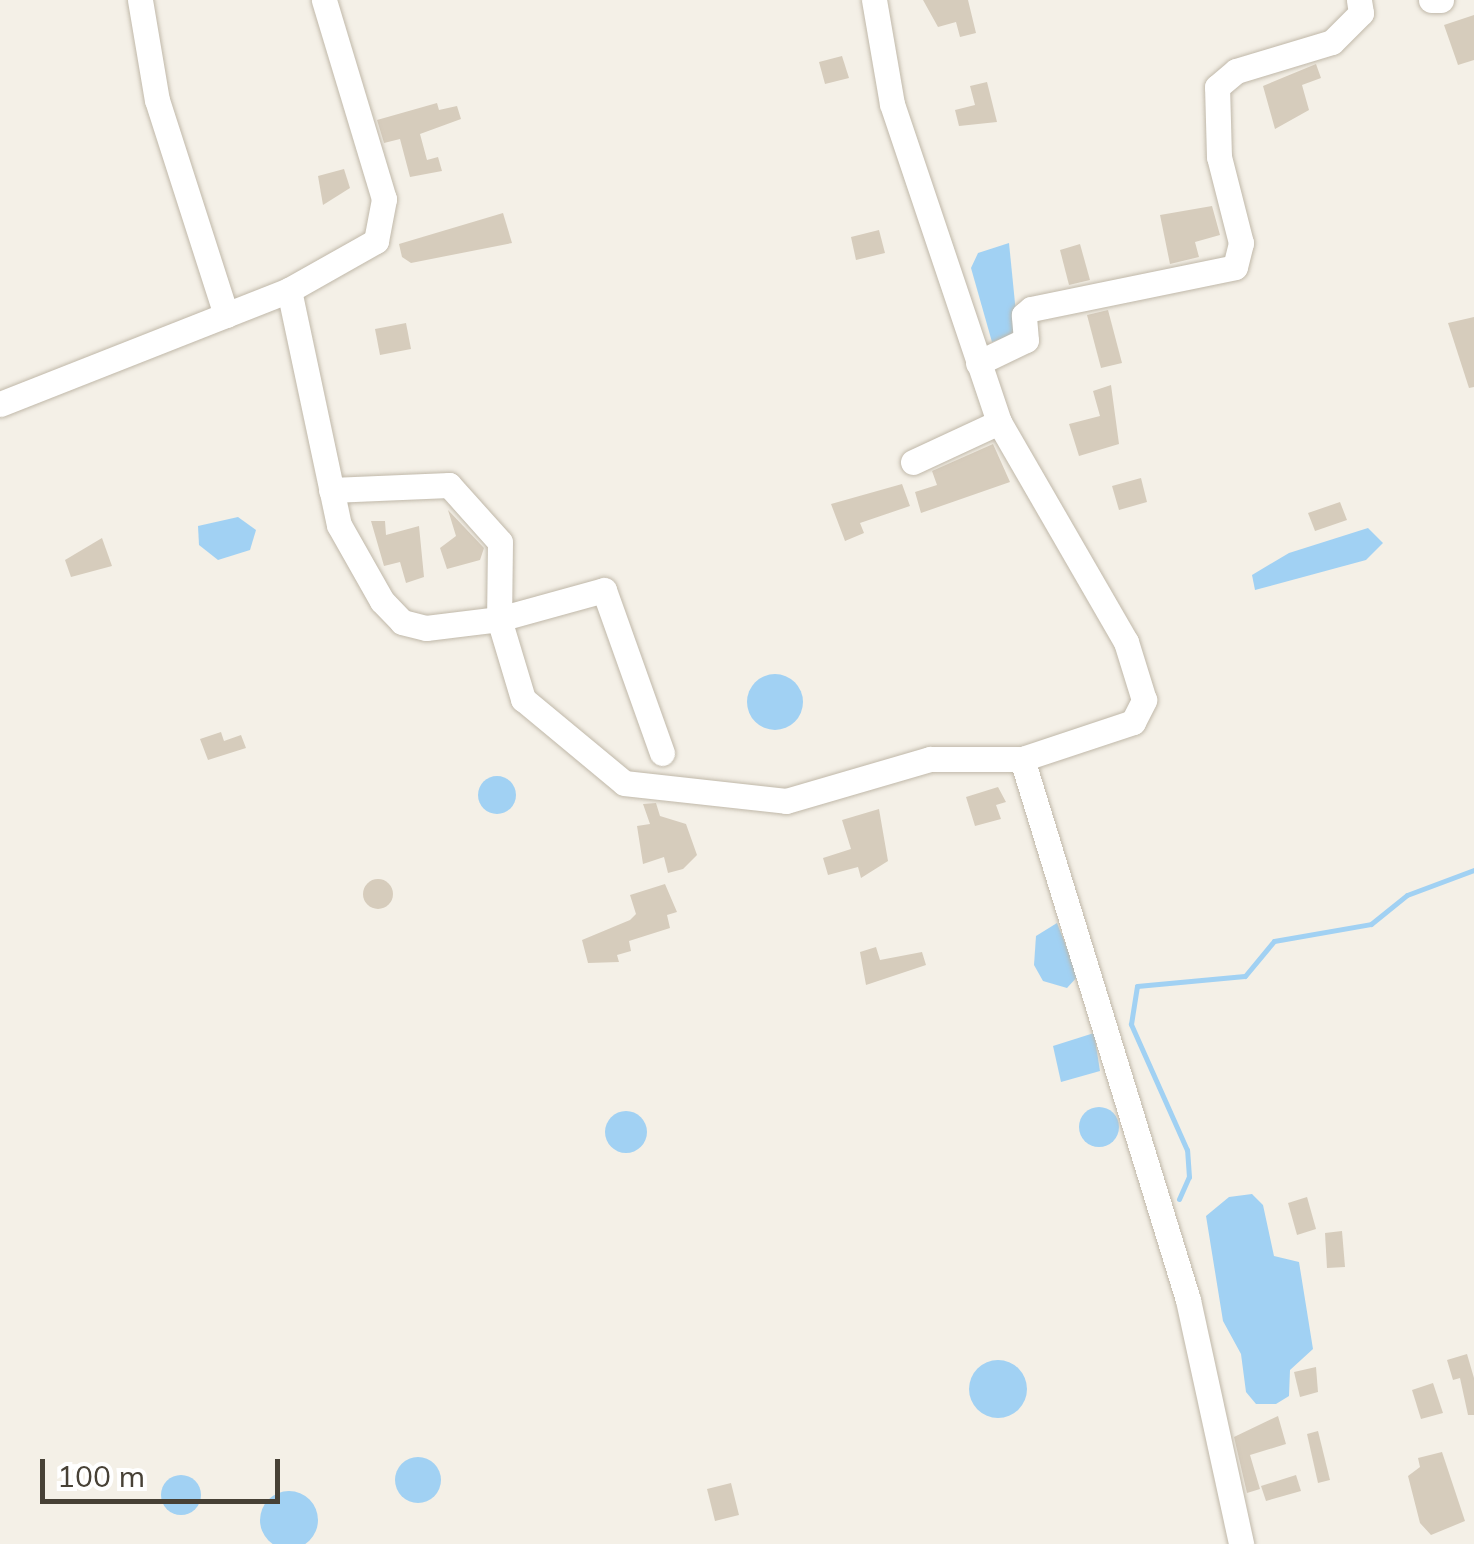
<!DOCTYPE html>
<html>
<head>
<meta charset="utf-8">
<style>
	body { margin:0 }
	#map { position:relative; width:1474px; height:1544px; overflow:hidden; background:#f4f0e7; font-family:Mulish,sans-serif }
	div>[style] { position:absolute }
	.water>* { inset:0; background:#a1d1f3 }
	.round { border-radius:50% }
	.stream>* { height:5px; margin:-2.5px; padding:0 2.5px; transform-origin:2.5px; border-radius:2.5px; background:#a1d1f3 }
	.building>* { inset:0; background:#d6ccbc }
	.roads { filter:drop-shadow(0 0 2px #c0b8a9) drop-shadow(0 0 2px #c0b8a9) }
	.minor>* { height:25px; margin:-12.5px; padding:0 12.5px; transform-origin:12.5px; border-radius:12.5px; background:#fff }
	span { translate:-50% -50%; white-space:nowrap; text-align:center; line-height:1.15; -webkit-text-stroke:10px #fff; paint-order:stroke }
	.scale { position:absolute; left:40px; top:1459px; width:240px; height:45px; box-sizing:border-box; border:5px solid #474136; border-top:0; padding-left:12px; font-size:30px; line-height:35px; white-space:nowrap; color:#474136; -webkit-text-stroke:8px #fff; paint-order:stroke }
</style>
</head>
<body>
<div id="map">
	<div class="water">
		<i style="clip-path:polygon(1009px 243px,1018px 333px,992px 342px,971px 268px,978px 253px)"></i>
		<i style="clip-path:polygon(238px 517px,256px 530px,250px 550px,218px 560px,199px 545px,198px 526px)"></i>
		<i style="clip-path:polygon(1368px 528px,1383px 543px,1366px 560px,1255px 590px,1252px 575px,1289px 553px)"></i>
		<i class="round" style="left:747px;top:674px;width:56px;height:56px"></i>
		<i class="round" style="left:478px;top:776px;width:38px;height:38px"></i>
		<i style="clip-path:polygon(1057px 923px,1078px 976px,1067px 988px,1043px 981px,1034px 965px,1036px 936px)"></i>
		<i style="clip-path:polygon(1094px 1033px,1100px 1071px,1061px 1082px,1053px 1046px)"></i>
		<i class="round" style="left:1079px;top:1107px;width:40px;height:40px"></i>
		<i class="round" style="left:605px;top:1111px;width:42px;height:42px"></i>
		<i style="clip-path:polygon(1252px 1194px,1263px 1205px,1274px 1256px,1299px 1262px,1313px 1349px,1290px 1370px,1289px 1396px,1276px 1404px,1256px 1404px,1246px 1392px,1241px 1354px,1223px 1321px,1206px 1216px,1229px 1197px)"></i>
		<i class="round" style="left:969px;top:1360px;width:58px;height:58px"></i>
		<i class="round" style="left:395px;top:1457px;width:46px;height:46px"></i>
		<i class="round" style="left:161px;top:1475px;width:40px;height:40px"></i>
		<i class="round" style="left:260px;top:1491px;width:58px;height:58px"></i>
	</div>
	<div class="stream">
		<i style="left:1179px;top:1199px;width:24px;rotate:-66deg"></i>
		<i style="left:1189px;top:1177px;width:27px;rotate:-94deg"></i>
		<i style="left:1187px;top:1150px;width:138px;rotate:-114deg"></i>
		<i style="left:1131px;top:1024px;width:38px;rotate:-81deg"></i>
		<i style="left:1137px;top:986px;width:108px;rotate:-5.3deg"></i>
		<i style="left:1245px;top:976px;width:45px;rotate:-50.4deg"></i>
		<i style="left:1274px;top:941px;width:98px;rotate:-9.9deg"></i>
		<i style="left:1371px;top:924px;width:46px;rotate:-38.9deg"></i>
		<i style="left:1407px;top:895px;width:72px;rotate:-20.5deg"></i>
	</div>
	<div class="building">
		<i style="clip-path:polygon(923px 0,968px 0,976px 33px,960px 37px,956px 22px,938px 27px)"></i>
		<i style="clip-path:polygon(1474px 15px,1474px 60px,1458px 65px,1444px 25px)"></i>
		<i style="clip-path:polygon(842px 56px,849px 78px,825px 84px,819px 62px)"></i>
		<i style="clip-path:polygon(1316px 64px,1321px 78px,1302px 85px,1309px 110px,1275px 129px,1263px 86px)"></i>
		<i style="clip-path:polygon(987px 82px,997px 122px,959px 126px,955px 110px,975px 105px,970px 86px)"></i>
		<i style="clip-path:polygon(437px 103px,439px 110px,457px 106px,461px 119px,420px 134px,427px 160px,438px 157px,442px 171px,410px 177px,400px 139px,384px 143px,377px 120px)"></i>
		<i style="clip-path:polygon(344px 169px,350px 188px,323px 205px,318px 176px)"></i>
		<i style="clip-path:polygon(1212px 206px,1220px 235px,1195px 242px,1199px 257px,1170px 264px,1160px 215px)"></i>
		<i style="clip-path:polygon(503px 213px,512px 243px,411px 263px,402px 257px,399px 244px)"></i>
		<i style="clip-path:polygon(879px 230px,885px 253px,856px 260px,851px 237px)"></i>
		<i style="clip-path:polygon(1080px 244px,1090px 280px,1069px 285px,1060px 250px)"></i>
		<i style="clip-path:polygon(1108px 310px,1122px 363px,1101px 368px,1087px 315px)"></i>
		<i style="clip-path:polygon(1474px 317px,1474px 387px,1469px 388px,1448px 323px)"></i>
		<i style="clip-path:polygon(406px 323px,411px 349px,380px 355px,375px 329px)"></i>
		<i style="clip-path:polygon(1111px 385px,1119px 444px,1079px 456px,1069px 424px,1100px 416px,1093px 391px)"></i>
		<i style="clip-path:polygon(993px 444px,1010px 482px,921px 513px,915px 492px,937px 485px,932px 471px)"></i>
		<i style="clip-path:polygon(1141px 478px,1147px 502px,1119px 510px,1112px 486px)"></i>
		<i style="clip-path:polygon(902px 484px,910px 506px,860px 523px,864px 533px,845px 541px,831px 504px)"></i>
		<i style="clip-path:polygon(1340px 502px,1347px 520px,1315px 531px,1308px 513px)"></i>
		<i style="clip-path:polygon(448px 510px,484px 548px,480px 560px,447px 569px,440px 548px,456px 536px)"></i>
		<i style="clip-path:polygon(371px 521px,385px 521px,386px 535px,419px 526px,424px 577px,406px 583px,400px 562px,384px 566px)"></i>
		<i style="clip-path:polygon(102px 538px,112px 566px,71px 577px,65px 560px)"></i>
		<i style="clip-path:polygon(221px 732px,224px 741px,241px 735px,246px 748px,208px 760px,200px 739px)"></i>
		<i style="clip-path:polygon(998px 787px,1006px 802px,996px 805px,1001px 819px,975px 826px,966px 797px)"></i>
		<i style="clip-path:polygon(656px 803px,660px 816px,686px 824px,697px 855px,683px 869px,668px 873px,664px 857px,643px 864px,637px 826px,650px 824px,643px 804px)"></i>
		<i style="clip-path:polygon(879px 809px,888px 861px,861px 878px,858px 867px,828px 875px,823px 858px,851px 849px,842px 820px)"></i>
		<i class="round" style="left:363px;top:879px;width:30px;height:30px"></i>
		<i style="clip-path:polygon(665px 884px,677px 912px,667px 915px,670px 928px,629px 941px,631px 951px,617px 955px,619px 962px,588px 963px,582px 940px,630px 920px,636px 914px,630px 895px)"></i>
		<i style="clip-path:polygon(876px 947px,880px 960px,922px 952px,926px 965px,866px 985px,860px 952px)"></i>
		<i style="clip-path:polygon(1307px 1197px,1316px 1229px,1297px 1235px,1288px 1203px)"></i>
		<i style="clip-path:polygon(1342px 1231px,1345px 1267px,1327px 1268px,1325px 1233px)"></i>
		<i style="clip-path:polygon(1467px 1354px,1474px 1378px,1474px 1415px,1468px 1415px,1460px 1378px,1453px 1380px,1447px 1360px)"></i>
		<i style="clip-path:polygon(1316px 1367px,1318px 1392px,1300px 1397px,1294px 1372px)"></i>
		<i style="clip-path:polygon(1433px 1383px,1443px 1413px,1421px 1419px,1412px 1390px)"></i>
		<i style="clip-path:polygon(1278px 1416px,1286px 1444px,1250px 1455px,1260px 1489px,1247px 1493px,1234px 1437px)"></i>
		<i style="clip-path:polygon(1318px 1431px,1330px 1480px,1318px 1483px,1307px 1434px)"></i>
		<i style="clip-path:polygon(1442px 1452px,1465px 1521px,1431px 1535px,1420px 1523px,1408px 1476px,1420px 1467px,1418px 1458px)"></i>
		<i style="clip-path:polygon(1296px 1475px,1301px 1491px,1266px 1501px,1261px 1486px)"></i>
		<i style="clip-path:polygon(731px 1483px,739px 1515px,715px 1521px,707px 1489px)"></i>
	</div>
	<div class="roads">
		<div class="minor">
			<i style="left:140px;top:0;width:101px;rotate:80.4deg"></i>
			<i style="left:157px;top:100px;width:226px;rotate:72.2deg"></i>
			<i style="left:1431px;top:0;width:10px"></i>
			<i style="left:289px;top:290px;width:240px;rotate:78deg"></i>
			<i style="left:339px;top:525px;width:87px;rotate:60.5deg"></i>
			<i style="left:382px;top:601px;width:29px;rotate:46deg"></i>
			<i style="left:402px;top:622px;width:25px;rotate:14deg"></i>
			<i style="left:426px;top:628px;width:74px;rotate:-7deg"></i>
			<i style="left:499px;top:619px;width:84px;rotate:73.3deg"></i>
			<i style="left:523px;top:699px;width:131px;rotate:39.7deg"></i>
			<i style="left:624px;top:783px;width:163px;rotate:6.3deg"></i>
			<i style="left:786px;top:801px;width:150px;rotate:-16.3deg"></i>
			<i style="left:930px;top:759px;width:92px"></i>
			<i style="left:1022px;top:759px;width:117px;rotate:-18.4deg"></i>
			<i style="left:1133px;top:722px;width:25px;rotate:-63deg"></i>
			<i style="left:1144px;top:700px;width:61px;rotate:-107.2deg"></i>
			<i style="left:1126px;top:642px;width:254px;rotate:-120deg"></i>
			<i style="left:999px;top:422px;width:336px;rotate:-108.6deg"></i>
			<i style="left:892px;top:104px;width:106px;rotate:-99.8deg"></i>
			<i style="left:978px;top:363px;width:53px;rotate:-25.6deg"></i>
			<i style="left:1026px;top:340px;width:25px;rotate:-95deg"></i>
			<i style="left:1024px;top:315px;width:9px;rotate:-41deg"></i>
			<i style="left:1031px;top:309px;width:208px;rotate:-11.6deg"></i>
			<i style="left:1235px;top:267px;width:25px;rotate:-76deg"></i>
			<i style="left:1241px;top:243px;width:89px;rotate:-104.3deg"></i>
			<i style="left:1219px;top:157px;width:70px;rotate:-91.6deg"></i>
			<i style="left:1217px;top:87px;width:25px;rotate:-40deg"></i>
			<i style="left:1236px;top:71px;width:100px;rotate:-16.8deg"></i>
			<i style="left:1332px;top:42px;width:41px;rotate:-45deg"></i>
			<i style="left:1361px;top:13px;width:13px;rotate:-99deg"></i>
			<i style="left:0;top:404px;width:311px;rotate:-21.5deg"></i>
			<i style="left:289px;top:290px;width:100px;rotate:-29.4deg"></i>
			<i style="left:376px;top:241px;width:43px;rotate:-79.2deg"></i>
			<i style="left:384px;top:199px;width:208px;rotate:-106.8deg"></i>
			<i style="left:913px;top:462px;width:95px;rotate:-24.9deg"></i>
			<i style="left:331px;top:490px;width:118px;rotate:-2.4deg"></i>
			<i style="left:449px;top:485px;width:76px;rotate:48.2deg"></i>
			<i style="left:500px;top:542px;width:77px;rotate:90.7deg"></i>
			<i style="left:499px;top:619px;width:109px;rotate:-15.4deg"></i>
			<i style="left:604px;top:590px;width:173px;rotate:70.4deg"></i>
			<i style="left:1022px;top:759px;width:566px;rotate:72.94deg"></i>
			<i style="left:1188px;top:1300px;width:250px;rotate:77.7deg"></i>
		</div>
	</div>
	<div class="scale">100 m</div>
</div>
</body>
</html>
